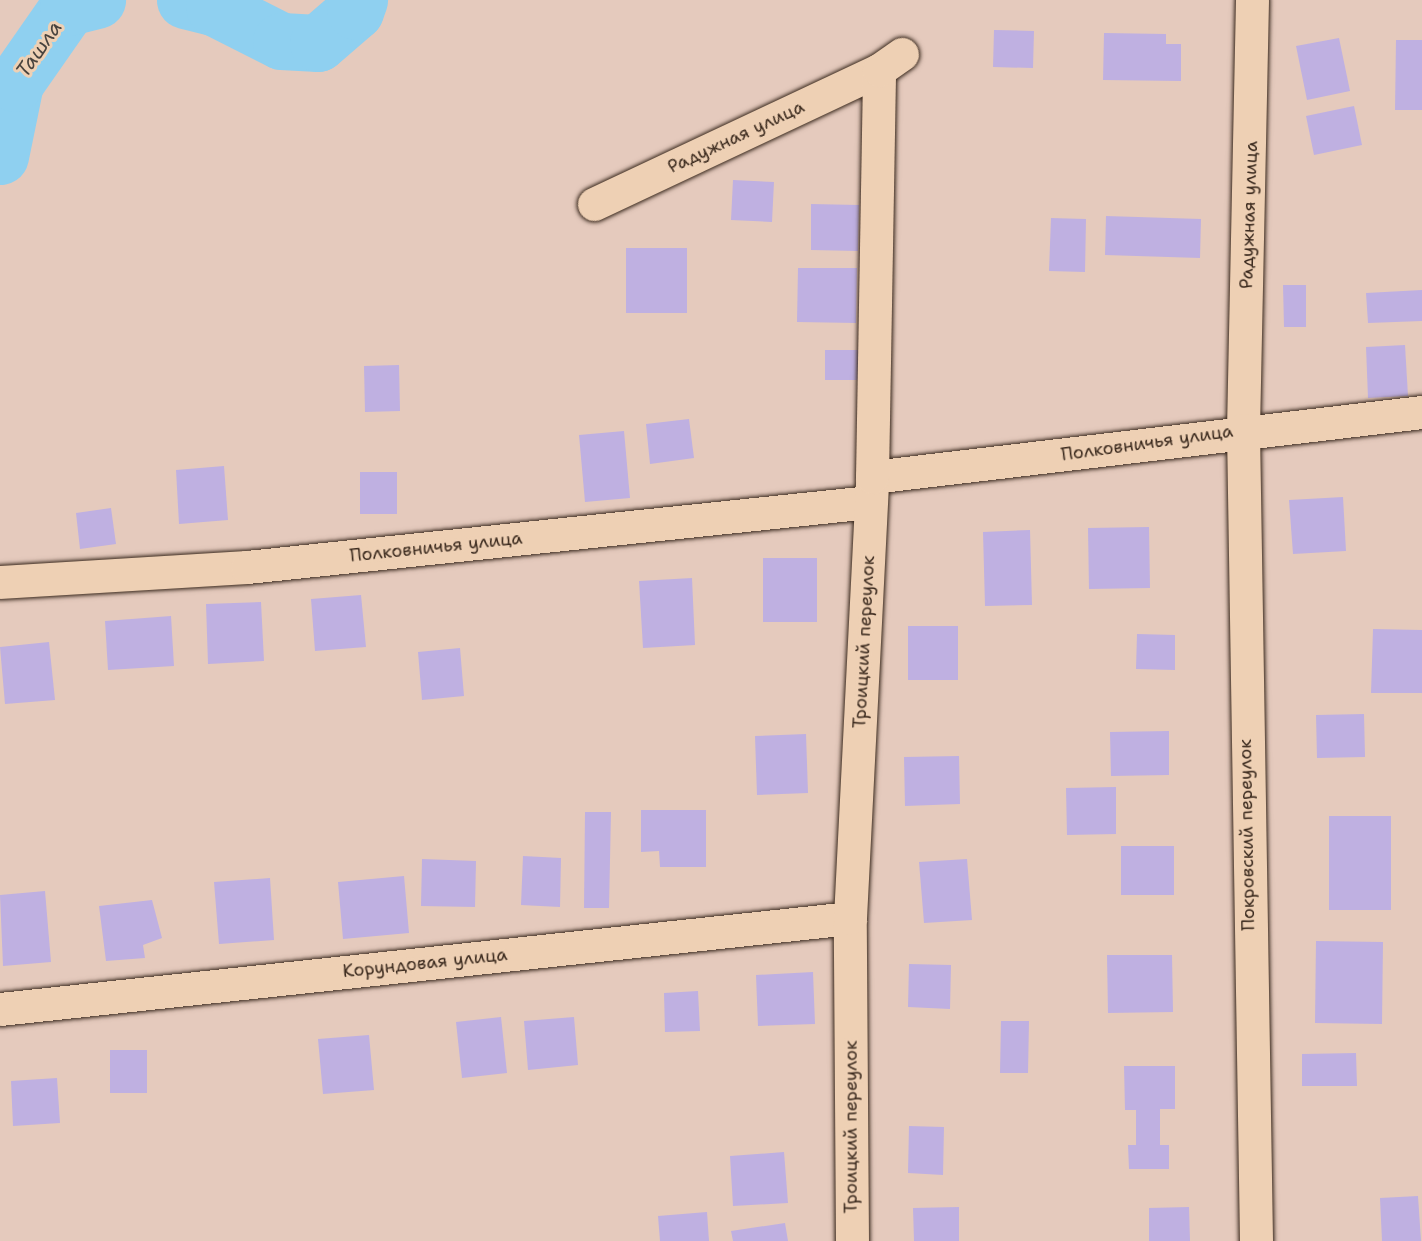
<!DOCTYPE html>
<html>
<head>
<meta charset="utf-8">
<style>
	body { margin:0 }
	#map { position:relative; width:1422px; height:1241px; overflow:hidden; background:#e5cabd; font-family:"Shantell Sans",sans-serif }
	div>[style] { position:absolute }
	.river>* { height:57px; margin:-28.5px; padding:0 28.5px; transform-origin:28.5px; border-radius:28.5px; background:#8fd0f0 }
	.building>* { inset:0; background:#bfb0e1 }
	.roads { filter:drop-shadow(0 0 2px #3b2a1e) drop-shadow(0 0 2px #3b2a1e) }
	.street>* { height:33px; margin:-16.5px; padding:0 16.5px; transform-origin:16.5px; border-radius:16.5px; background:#eed0b4 }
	span { translate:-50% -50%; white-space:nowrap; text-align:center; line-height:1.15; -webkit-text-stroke:6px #eed0b4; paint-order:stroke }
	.street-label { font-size:18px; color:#3b2a1e }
	.water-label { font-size:20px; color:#48433e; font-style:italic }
</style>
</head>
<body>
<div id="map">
	<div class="river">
		<i style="left:185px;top:0;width:30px;rotate:14deg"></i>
		<i style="left:214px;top:7px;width:75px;rotate:26.9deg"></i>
		<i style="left:281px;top:41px;width:37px;rotate:3deg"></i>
		<i style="left:318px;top:43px;width:49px;rotate:-40.9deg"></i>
		<i style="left:355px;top:11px;width:12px;rotate:-70deg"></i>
		<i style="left:0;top:156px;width:75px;rotate:-78.4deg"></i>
		<i style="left:15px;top:83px;width:93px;rotate:-55.1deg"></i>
		<i style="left:68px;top:7px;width:30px;rotate:-14deg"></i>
	</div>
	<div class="building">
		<i style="clip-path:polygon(994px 30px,1034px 31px,1033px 68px,993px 67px)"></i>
		<i style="clip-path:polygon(1104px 33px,1166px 34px,1166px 44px,1181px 44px,1181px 81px,1103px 80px)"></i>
		<i style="clip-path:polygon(1339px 38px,1350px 91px,1307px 100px,1296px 46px)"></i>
		<i style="clip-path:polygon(1396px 40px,1422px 40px,1422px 110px,1395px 110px)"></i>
		<i style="clip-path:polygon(1354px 106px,1362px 145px,1314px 155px,1306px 116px)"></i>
		<i style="clip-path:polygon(733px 180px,774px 182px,772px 222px,731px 220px)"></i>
		<i style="clip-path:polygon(811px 204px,859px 205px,858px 251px,811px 250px)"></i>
		<i style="clip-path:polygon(1106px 216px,1201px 219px,1200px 258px,1105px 255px)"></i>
		<i style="clip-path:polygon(1051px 218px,1086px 219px,1085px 272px,1049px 271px)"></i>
		<i style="clip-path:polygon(626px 248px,687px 248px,687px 313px,626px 313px)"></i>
		<i style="clip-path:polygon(798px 268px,857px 268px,856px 323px,797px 322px)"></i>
		<i style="clip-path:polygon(1283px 285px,1306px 285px,1306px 327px,1284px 327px)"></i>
		<i style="clip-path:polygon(1422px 290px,1422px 321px,1368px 323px,1366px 293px)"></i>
		<i style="clip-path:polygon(1405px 345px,1408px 396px,1368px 398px,1366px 347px)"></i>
		<i style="clip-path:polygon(825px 350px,861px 350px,861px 380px,825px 380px)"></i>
		<i style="clip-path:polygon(399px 365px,400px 411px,365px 412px,364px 366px)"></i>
		<i style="clip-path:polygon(689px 419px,694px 458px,650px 464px,646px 424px)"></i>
		<i style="clip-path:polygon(624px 431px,630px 498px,585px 502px,579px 435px)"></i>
		<i style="clip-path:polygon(224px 466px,228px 520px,179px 524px,176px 470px)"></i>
		<i style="clip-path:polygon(360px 472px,397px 472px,397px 514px,360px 514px)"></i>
		<i style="clip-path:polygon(1343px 497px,1346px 551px,1293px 554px,1289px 500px)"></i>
		<i style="clip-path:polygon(111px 508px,116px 544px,80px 549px,76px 513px)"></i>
		<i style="clip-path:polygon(1149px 527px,1150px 588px,1089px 589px,1088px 528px)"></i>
		<i style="clip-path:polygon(1030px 530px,1032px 605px,985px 606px,983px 532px)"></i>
		<i style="clip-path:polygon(763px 558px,817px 558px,817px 622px,763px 622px)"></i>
		<i style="clip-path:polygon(692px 578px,695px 645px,643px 648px,639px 581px)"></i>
		<i style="clip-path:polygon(361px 595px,366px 647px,315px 651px,311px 599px)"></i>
		<i style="clip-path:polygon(261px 602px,264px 661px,208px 664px,206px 604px)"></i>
		<i style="clip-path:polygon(171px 616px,174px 666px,108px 670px,105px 621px)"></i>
		<i style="clip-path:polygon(908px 626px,958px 626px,958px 680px,908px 680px)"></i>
		<i style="clip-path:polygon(1373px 629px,1422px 630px,1422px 693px,1371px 693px)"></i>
		<i style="clip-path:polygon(1137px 634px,1175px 635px,1175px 670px,1136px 669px)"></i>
		<i style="clip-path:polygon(49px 642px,55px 700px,5px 704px,0 647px)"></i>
		<i style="clip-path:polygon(460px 648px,464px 696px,422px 700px,418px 652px)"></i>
		<i style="clip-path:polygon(1364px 714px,1365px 757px,1317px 758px,1316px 715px)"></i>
		<i style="clip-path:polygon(1169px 731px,1169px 775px,1111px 776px,1110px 732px)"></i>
		<i style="clip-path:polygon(806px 734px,808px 793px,757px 795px,755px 736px)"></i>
		<i style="clip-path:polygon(959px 756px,960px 804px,905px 806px,904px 757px)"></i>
		<i style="clip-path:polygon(1116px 787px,1116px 834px,1067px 835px,1066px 788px)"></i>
		<i style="clip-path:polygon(641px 810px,706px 810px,706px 867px,660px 867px,659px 851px,641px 852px)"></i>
		<i style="clip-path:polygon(585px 812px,611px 812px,609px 908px,584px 908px)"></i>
		<i style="clip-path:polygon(1329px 816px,1391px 816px,1391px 910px,1329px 910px)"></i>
		<i style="clip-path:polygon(1121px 846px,1174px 846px,1174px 895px,1121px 895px)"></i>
		<i style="clip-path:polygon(523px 856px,561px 858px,560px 907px,521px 905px)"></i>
		<i style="clip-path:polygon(422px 859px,476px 861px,475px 907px,421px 906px)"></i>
		<i style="clip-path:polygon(967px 859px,972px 920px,924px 923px,919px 862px)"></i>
		<i style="clip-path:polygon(404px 876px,409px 933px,343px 939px,338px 882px)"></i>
		<i style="clip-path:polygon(270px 878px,274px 940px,219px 944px,214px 882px)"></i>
		<i style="clip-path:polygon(45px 891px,51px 962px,3px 966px,0 895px)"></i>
		<i style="clip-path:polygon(152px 900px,162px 938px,143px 945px,145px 958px,106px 961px,99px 906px)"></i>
		<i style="clip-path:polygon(1316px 941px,1383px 942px,1382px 1024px,1315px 1023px)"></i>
		<i style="clip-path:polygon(1107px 955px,1172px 955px,1173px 1012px,1108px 1013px)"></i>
		<i style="clip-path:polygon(909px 964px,951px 965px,950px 1009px,908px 1007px)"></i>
		<i style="clip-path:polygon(813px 972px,815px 1024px,758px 1026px,756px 975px)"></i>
		<i style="clip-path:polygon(698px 991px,700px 1031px,665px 1032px,664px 993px)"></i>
		<i style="clip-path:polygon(501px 1017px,507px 1073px,462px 1078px,456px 1022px)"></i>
		<i style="clip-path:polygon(574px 1017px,578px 1065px,528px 1070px,524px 1021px)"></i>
		<i style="clip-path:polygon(1001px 1021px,1029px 1021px,1028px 1073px,1000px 1073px)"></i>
		<i style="clip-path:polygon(369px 1035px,374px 1090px,323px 1094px,318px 1039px)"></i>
		<i style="clip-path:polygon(110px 1050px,147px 1050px,147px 1093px,110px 1093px)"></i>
		<i style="clip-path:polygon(1356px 1053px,1357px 1086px,1302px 1086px,1302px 1054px)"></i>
		<i style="clip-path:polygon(1124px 1066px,1175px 1066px,1175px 1109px,1160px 1109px,1160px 1145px,1169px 1145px,1169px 1169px,1129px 1169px,1128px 1145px,1136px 1145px,1136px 1110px,1125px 1110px)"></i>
		<i style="clip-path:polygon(57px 1078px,60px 1123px,13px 1126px,11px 1081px)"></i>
		<i style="clip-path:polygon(909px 1126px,944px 1127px,943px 1175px,908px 1173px)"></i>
		<i style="clip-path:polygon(784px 1152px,788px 1203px,733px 1206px,730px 1156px)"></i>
		<i style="clip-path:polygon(1418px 1196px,1421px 1241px,1382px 1241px,1380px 1198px)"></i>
		<i style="clip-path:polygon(959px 1207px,959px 1241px,914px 1241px,913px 1208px)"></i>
		<i style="clip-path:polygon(1189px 1207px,1190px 1241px,1149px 1241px,1149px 1208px)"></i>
		<i style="clip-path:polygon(707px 1212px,709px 1241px,660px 1241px,658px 1216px)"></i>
		<i style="clip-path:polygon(785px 1223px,788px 1241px,733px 1241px,731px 1231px)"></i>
	</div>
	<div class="roads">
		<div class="street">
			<i style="left:1252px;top:0;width:430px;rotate:91.2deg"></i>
			<i style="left:1243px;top:430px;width:811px;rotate:89.08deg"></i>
			<i style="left:594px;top:204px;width:315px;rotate:-25.2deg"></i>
			<i style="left:872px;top:477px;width:554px;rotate:-6.74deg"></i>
			<i style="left:0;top:582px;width:247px;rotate:-3.5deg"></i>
			<i style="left:247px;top:567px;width:626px;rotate:-5.96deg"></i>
			<i style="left:0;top:1009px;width:855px;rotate:-6.11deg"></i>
			<i style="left:852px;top:1241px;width:323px;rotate:-90.4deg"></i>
			<i style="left:850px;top:918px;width:442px;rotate:-87.1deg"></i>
			<i style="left:872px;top:477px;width:407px;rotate:-89deg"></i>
			<i style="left:879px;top:70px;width:28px;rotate:-35deg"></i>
		</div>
	</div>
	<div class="street-label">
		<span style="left:736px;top:137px;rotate:-25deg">Радужная улица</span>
		<span style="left:1249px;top:215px;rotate:-88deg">Радужная улица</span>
		<span style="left:1147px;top:443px;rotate:-8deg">Полковничья улица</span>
		<span style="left:436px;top:547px;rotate:-6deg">Полковничья улица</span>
		<span style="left:864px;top:642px;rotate:-87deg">Троицкий переулок</span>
		<span style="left:1247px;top:835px;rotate:-91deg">Покровский переулок</span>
		<span style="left:425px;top:963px;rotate:-6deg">Корундовая улица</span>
		<span style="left:851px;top:1127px;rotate:-90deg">Троицкий переулок</span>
	</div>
	<div class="water-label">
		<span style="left:39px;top:49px;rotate:-55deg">Ташла</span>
	</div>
</div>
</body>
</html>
